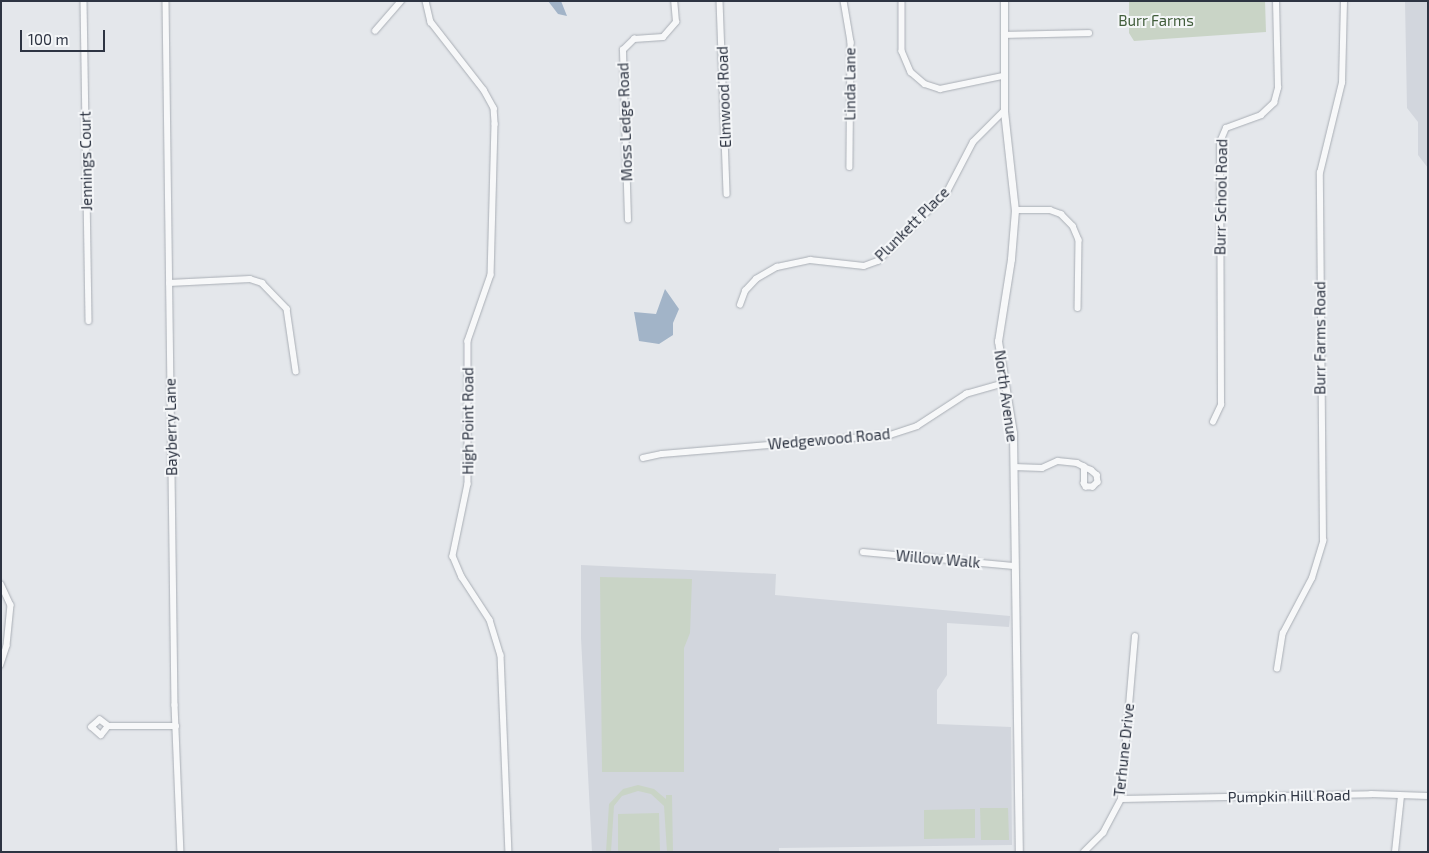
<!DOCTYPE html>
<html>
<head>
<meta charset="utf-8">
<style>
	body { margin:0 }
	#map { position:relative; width:1429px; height:853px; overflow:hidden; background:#e4e7eb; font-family:"Exo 2",sans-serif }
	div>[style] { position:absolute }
	.built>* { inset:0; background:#d2d6dd }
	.green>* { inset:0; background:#c9d4c6 }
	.water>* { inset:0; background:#a2b4c8 }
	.roads { filter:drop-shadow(0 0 1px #a9aeb5) drop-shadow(0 0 1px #a9aeb5) }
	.minor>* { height:5.5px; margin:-2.75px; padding:0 2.75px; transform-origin:2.75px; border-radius:2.75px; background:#f7f8f9 }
	.tertiary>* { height:7px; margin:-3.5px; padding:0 3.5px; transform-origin:3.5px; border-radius:3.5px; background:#f7f8f9 }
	span { translate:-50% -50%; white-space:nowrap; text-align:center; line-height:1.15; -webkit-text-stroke:4px #f4f6f8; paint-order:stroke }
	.park-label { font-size:15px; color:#415d3b }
	.street-label { font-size:15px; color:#2d3442 }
	.frame { position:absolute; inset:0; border:2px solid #2d3442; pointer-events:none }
	.scale { position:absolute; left:20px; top:30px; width:85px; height:22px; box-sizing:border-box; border:2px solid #2d3442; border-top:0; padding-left:6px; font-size:15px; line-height:18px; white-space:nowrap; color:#2d3442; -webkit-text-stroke:4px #f4f6f8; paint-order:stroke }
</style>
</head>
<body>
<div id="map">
	<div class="built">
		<i style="clip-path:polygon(1405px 1px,1428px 1px,1428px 168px,1418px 155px,1418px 122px,1407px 108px)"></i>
		<i style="clip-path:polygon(581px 565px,776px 574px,775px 595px,1010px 616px,1009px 627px,947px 623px,947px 675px,937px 690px,937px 724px,1011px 727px,1012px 845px,779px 848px,779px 852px,592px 852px,581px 638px)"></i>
	</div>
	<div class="green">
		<i style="clip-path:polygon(1129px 1px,1265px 1px,1266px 32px,1134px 41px,1129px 33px)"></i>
		<i style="clip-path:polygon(600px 577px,692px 579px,690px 633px,684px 648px,684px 772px,602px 772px)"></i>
		<i style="clip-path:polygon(638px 785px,654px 789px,666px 799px,666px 795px,672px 795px,673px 852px,667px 852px,664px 806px,651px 794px,638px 791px,622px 796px,614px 806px,611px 852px,606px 852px,609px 804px,623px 789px)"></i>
		<i style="clip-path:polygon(980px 808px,1008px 808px,1009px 840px,981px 840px)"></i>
		<i style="clip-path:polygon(975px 809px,975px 838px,924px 839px,924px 810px)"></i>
		<i style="clip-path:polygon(659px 813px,660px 852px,618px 852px,618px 814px)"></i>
	</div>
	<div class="water">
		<i style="clip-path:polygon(548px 1px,561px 1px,567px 16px,558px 14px)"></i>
		<i style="clip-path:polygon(665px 289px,679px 309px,673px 323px,673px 335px,659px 344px,639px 341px,634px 312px,656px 314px)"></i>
	</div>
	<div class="roads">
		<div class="minor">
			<i style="left:84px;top:1px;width:320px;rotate:89.1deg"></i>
			<i style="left:166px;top:1px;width:704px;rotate:89.27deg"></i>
			<i style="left:175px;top:705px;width:147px;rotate:87.7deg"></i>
			<i style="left:426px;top:1px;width:22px;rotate:77deg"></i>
			<i style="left:431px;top:22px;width:86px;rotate:52.1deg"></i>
			<i style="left:484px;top:90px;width:21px;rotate:61deg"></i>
			<i style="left:494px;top:108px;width:16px;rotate:86deg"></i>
			<i style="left:495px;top:124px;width:151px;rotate:91.5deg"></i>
			<i style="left:491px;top:275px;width:70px;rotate:109.2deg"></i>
			<i style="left:468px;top:341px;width:143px;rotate:90deg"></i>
			<i style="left:468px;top:484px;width:74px;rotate:101.8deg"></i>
			<i style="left:453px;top:556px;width:23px;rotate:67deg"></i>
			<i style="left:462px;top:577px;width:51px;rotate:56.9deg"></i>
			<i style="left:490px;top:620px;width:37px;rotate:73deg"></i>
			<i style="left:501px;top:655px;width:197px;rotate:87.7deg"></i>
			<i style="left:720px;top:1px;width:193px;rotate:87.9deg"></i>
			<i style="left:844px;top:1px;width:42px;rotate:80.3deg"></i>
			<i style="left:851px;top:42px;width:125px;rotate:90.5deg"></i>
			<i style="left:902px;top:1px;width:50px;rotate:90deg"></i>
			<i style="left:902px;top:51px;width:23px;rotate:67deg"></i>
			<i style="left:911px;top:72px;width:18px;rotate:41deg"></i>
			<i style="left:925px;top:84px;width:16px;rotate:18deg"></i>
			<i style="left:940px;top:89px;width:64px;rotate:-11.7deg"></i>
			<i style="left:375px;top:31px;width:40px;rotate:-49deg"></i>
			<i style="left:1004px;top:35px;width:85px;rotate:-1.3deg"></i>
			<i style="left:1015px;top:210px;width:35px"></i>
			<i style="left:1050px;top:210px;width:12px;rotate:20deg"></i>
			<i style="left:1061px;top:214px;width:17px;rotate:45deg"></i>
			<i style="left:1073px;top:226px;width:15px;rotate:67deg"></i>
			<i style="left:1079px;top:240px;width:68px;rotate:90.8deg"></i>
			<i style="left:628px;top:220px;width:170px;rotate:-91.7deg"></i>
			<i style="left:623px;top:50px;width:16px;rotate:-45deg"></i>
			<i style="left:634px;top:39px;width:29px;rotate:-4deg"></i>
			<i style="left:663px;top:37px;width:20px;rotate:-49deg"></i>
			<i style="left:676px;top:22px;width:21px;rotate:-95deg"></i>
			<i style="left:169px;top:283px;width:81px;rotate:-2.8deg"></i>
			<i style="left:250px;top:279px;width:13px;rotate:18deg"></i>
			<i style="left:262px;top:283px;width:36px;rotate:46deg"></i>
			<i style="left:287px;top:309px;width:63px;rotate:81.7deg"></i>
			<i style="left:740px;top:305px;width:15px;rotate:-70deg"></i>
			<i style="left:745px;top:291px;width:16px;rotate:-47deg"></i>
			<i style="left:756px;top:279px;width:24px;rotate:-30deg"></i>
			<i style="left:777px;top:267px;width:34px;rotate:-12deg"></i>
			<i style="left:810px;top:260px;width:54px;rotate:6.3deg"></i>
			<i style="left:864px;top:266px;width:15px;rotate:-20deg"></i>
			<i style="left:878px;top:261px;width:98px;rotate:-45deg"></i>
			<i style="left:947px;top:192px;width:56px;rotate:-62.5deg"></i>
			<i style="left:973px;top:142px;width:44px;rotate:-45deg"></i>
			<i style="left:1213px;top:422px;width:19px;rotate:-65deg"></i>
			<i style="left:1221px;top:405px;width:263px;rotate:-90.2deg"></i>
			<i style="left:1220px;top:142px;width:15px;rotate:-67deg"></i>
			<i style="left:1226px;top:128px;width:37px;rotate:-20deg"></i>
			<i style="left:1261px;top:115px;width:18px;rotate:-43deg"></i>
			<i style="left:1274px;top:103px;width:16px;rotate:-75deg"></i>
			<i style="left:1278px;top:88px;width:87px;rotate:-91.3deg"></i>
			<i style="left:643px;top:458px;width:19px;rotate:-12deg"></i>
			<i style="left:662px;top:454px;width:229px;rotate:-4.8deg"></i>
			<i style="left:890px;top:435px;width:28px;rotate:-18deg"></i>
			<i style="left:917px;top:426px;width:59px;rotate:-33.1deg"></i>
			<i style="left:966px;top:394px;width:40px;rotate:-16deg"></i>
			<i style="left:1014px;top:467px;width:28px;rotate:2deg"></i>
			<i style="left:1042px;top:468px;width:17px;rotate:-24deg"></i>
			<i style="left:1058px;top:461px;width:19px;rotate:6deg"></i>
			<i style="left:1077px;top:463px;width:7px;rotate:27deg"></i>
			<i style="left:1083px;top:466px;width:1px;rotate:45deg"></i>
			<i style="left:1084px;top:467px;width:8px;rotate:23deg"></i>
			<i style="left:1091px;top:470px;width:8px;rotate:40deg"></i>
			<i style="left:1097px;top:475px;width:7px;rotate:82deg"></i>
			<i style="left:1098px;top:482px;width:7px;rotate:135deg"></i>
			<i style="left:1093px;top:487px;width:7px;rotate:180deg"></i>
			<i style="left:1086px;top:487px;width:4px;rotate:-124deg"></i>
			<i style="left:1084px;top:484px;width:17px;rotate:-90deg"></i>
			<i style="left:863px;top:552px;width:151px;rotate:5.3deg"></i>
			<i style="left:1px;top:584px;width:23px;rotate:65deg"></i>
			<i style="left:11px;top:605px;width:41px;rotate:95.6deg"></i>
			<i style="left:7px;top:646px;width:20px;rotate:108deg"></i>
			<i style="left:1277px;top:669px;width:36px;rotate:-81deg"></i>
			<i style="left:1283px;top:633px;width:62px;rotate:-62.2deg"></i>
			<i style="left:1312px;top:578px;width:39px;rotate:-73deg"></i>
			<i style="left:1323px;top:541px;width:368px;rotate:-90.5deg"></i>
			<i style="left:1320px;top:173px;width:93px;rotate:-76.3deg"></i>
			<i style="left:1342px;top:83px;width:82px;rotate:-88.6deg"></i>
			<i style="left:108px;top:726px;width:10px;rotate:-143deg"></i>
			<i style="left:100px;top:720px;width:11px;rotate:139deg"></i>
			<i style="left:92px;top:727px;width:12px;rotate:42deg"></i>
			<i style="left:101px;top:735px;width:11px;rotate:-52deg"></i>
			<i style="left:108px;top:726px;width:68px"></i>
			<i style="left:1121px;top:799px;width:250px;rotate:-1.1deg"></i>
			<i style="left:1371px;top:794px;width:57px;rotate:2deg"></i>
			<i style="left:1084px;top:852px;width:27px;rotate:-45deg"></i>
			<i style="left:1103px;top:833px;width:38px;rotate:-62deg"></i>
			<i style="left:1121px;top:799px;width:163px;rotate:-85.1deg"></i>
			<i style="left:1395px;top:852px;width:56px;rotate:-83.9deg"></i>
		</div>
		<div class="tertiary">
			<i style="left:1004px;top:1px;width:110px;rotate:90deg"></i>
			<i style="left:1004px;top:111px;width:100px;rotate:83.7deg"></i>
			<i style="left:1015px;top:210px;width:49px;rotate:94.7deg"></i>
			<i style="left:1011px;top:259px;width:83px;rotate:99deg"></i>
			<i style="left:998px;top:341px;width:93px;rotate:80.7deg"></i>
			<i style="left:1013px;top:433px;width:419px;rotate:89.2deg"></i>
		</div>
	</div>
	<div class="park-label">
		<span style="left:1156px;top:21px">Burr Farms</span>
	</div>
	<div class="street-label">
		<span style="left:850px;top:84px;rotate:-90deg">Linda Lane</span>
		<span style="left:724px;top:97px;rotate:-92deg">Elmwood Road</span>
		<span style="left:625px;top:122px;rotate:-92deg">Moss Ledge Road</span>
		<span style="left:86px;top:161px;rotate:-91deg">Jennings Court</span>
		<span style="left:1221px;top:197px;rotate:-89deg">Burr School Road</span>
		<span style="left:912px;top:224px;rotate:-45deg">Plunkett Place</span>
		<span style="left:1320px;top:338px;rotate:-90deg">Burr Farms Road</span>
		<span style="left:1006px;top:396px;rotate:82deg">North Avenue</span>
		<span style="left:468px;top:421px;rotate:-90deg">High Point Road</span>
		<span style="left:171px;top:427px;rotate:-91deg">Bayberry Lane</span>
		<span style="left:829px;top:439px;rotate:-5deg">Wedgewood Road</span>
		<span style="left:938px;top:559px;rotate:5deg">Willow Walk</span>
		<span style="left:1124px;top:750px;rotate:-84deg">Terhune Drive</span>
		<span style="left:1289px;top:796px;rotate:-1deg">Pumpkin Hill Road</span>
	</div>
	<div class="frame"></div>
	<div class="scale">100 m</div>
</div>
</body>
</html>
